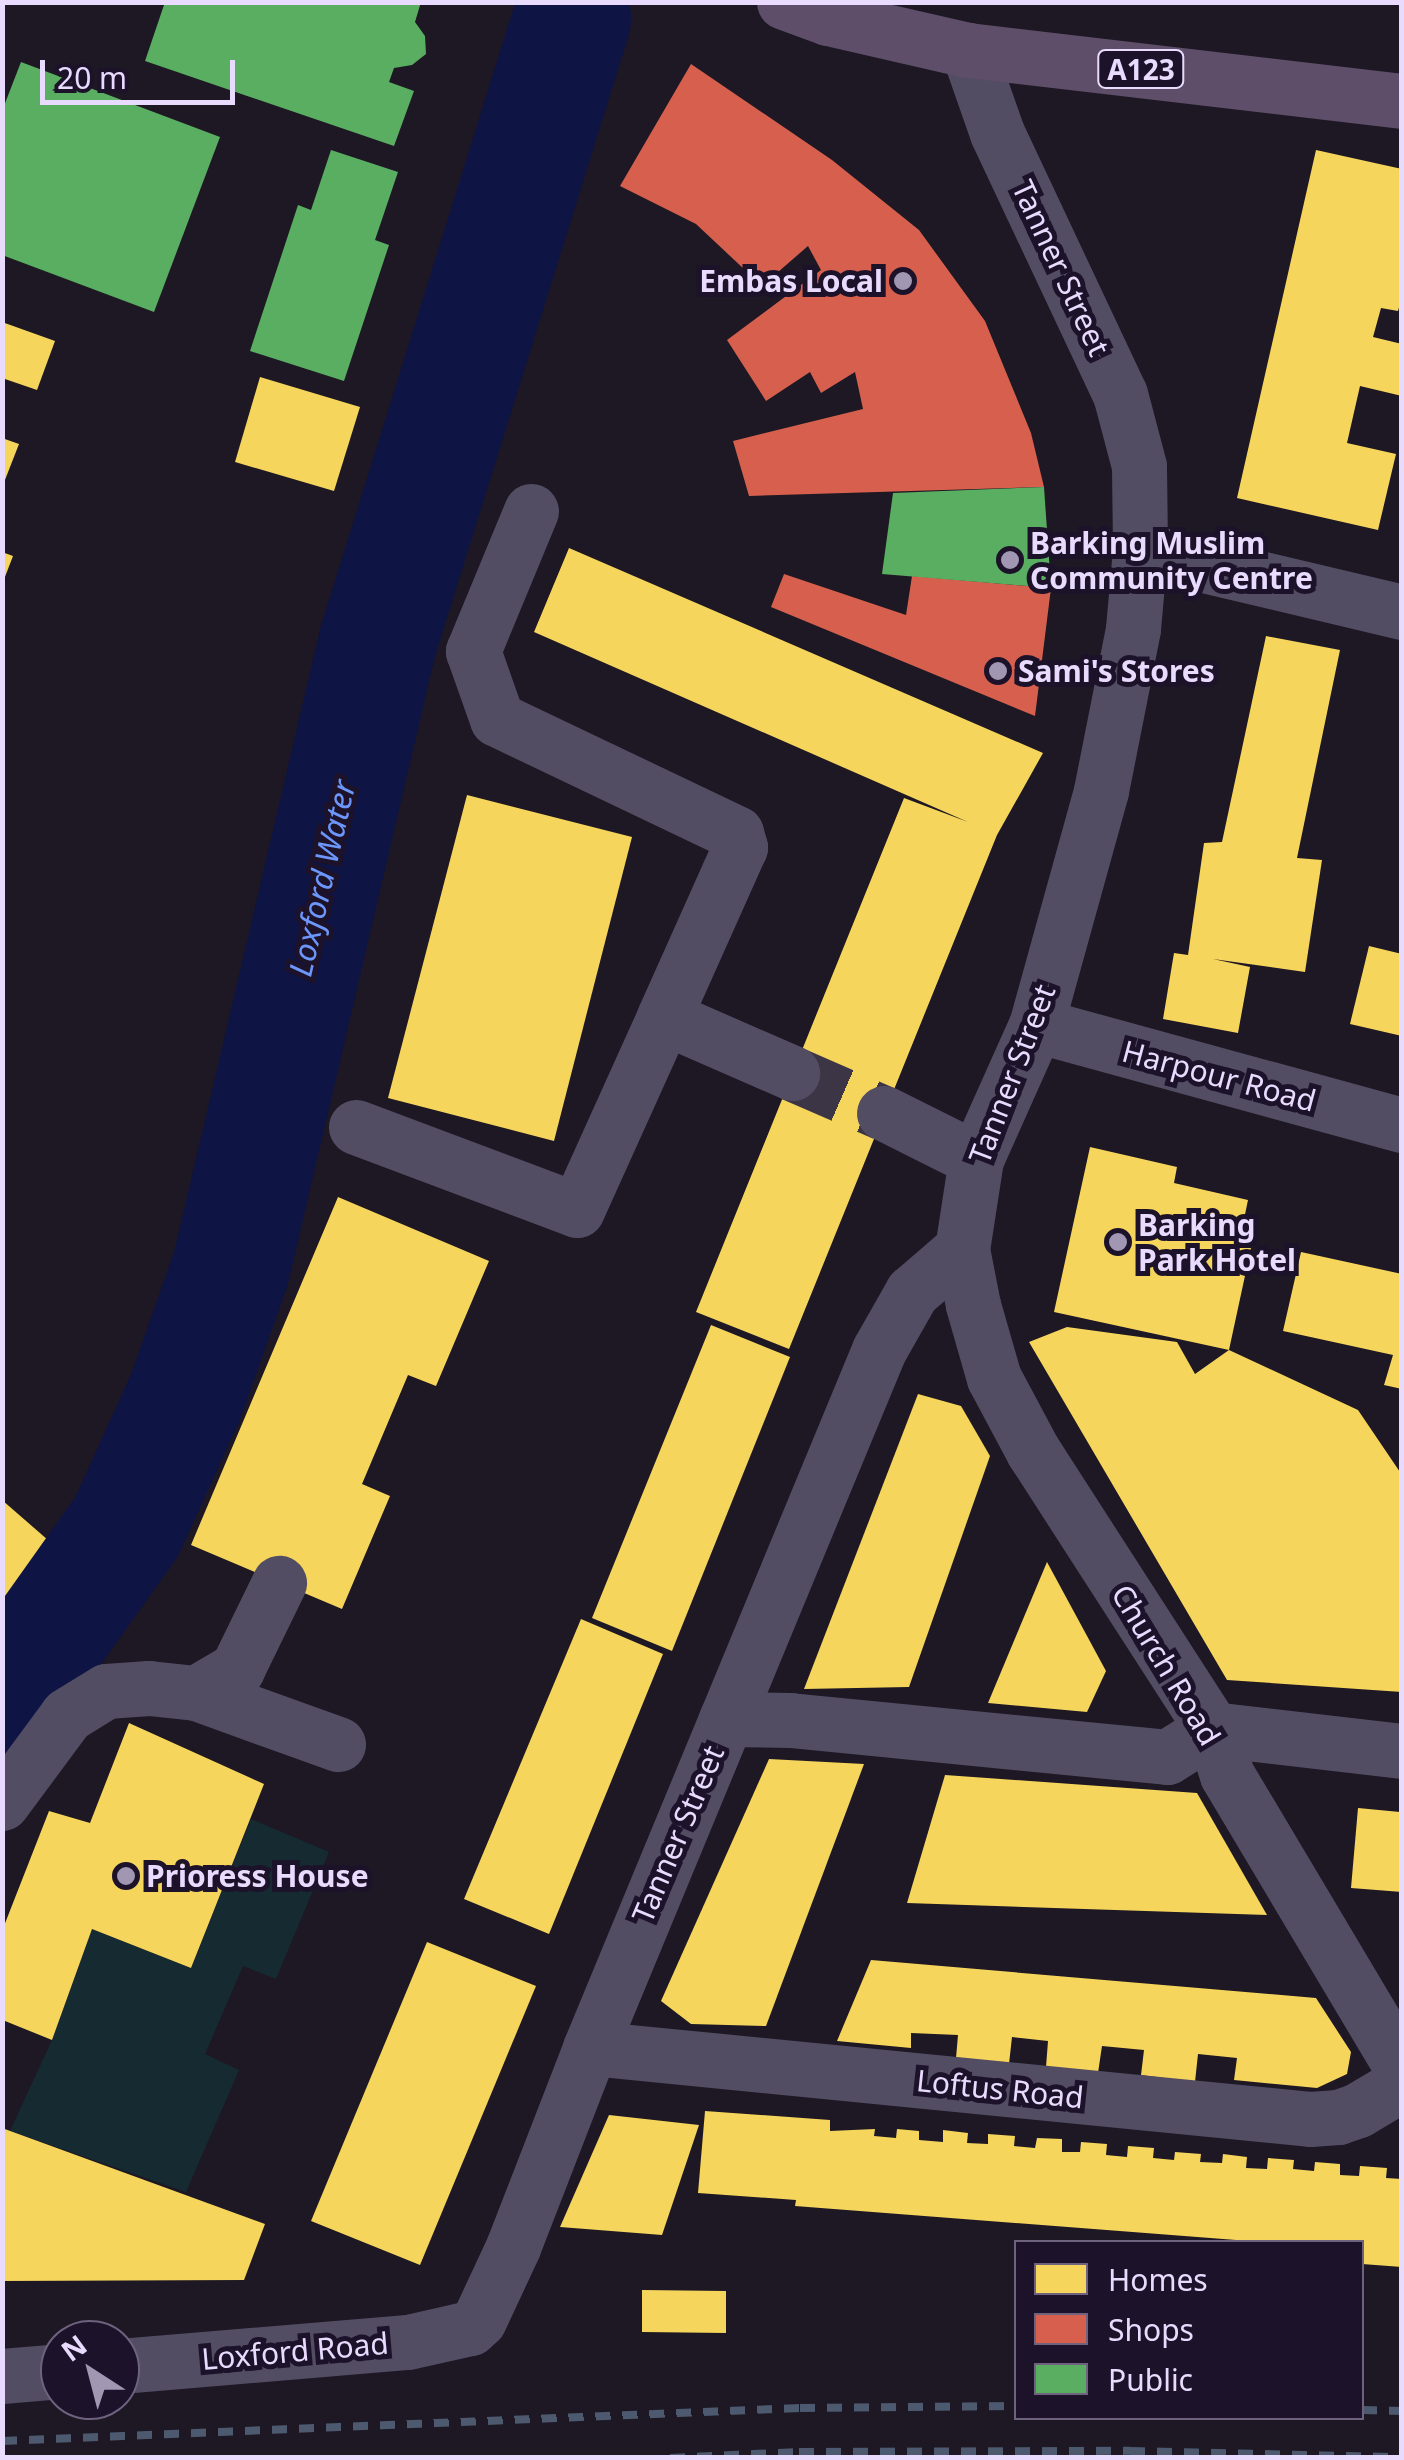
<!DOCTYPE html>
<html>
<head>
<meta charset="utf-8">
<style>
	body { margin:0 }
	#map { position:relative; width:1404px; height:2460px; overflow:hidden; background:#1d1824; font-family:"Noto Sans",sans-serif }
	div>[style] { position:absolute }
	.green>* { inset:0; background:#162a31 }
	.homes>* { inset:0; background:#f6d55c }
	.shops>* { inset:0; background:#d6604d }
	.public>* { inset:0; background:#5aae61 }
	.river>* { height:118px; margin:-59px; padding:0 59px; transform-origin:59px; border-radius:59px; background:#0e1444 }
	.minor-tunnel>* { height:55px; margin-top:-27.5px; transform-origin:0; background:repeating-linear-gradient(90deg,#3b3545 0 55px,transparent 0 83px) }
	.minor>* { height:55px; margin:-27.5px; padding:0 27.5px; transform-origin:27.5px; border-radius:27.5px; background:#534d64 }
	.major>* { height:55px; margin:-27.5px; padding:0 27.5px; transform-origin:27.5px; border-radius:27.5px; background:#5e4e69 }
	.rail>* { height:8px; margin-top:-4px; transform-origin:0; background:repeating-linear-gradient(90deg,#4d596f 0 15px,transparent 0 27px) }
	.dots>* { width:28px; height:28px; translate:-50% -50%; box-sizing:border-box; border:5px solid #1c122a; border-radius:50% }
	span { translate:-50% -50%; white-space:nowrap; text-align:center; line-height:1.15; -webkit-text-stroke:10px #1c122a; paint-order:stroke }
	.shield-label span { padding:2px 8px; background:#1c122a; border:2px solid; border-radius:8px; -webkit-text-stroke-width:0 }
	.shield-label { font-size:28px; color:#e8dbfe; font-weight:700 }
	.street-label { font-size:30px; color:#e8dbfe }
	.poi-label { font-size:30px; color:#e8dbfe; font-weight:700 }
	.right { translate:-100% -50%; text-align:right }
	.left { translate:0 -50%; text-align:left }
	.water-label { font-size:32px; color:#6d96fa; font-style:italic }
	.frame { position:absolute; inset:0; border:5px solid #e8dbfe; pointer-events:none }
	.legend { position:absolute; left:1014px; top:2240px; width:350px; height:180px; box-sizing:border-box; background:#1c122a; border:2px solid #6e627f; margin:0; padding:12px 18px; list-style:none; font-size:30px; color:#e8dbfe }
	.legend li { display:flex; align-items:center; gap:20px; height:50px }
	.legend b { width:50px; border:2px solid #6e627f }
	.north { position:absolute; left:40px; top:2320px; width:100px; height:100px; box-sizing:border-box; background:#1c122a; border:2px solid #6e627f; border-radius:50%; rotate:324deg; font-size:28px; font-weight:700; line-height:40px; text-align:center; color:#e8dbfe }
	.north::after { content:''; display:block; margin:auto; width:35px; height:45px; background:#a197b2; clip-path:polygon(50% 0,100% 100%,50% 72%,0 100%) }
	.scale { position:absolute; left:40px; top:60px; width:195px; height:45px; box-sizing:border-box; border:5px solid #e8dbfe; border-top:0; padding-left:12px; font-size:30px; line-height:35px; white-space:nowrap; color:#e8dbfe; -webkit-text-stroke:8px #1c122a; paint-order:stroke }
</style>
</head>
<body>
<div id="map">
	<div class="green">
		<i style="clip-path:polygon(251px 1819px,329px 1852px,276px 1979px,243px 1966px,205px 2054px,239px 2070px,186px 2192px,10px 2131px,52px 2040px,92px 1929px,191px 1968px)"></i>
	</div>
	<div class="homes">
		<i style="clip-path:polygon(1316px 150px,1402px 169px,1402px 296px,1398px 311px,1381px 308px,1373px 337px,1402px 344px,1402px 396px,1360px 386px,1347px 443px,1396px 454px,1378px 530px,1237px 498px)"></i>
		<i style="clip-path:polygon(2px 322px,55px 341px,37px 390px,2px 378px)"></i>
		<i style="clip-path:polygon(260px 377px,360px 407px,334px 491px,235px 462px)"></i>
		<i style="clip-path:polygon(2px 438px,19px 444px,3px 485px,2px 485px)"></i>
		<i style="clip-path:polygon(569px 548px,1043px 753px,997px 835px,789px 1349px,696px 1312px,904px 798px,968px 822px,534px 632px)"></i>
		<i style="clip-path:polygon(2px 552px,13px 556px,3px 582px,2px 582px)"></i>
		<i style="clip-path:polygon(1266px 636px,1340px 650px,1297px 858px,1322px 860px,1305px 972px,1213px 959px,1250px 967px,1238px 1033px,1163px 1019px,1174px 953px,1188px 955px,1204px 843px,1222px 842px)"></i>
		<i style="clip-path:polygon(467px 795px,632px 837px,554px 1141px,388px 1098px)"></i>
		<i style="clip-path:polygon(1369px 946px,1402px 954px,1402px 1036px,1350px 1024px)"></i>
		<i style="clip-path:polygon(1090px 1147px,1177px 1167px,1174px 1183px,1248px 1200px,1238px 1248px,1251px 1248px,1229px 1350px,1054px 1312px)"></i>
		<i style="clip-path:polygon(338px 1197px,489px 1261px,436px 1386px,408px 1375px,362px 1484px,390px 1496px,342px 1609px,191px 1545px)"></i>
		<i style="clip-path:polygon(1301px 1252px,1402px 1274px,1402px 1389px,1384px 1385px,1393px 1355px,1283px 1331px)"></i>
		<i style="clip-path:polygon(711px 1325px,790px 1357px,672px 1651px,592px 1618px)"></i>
		<i style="clip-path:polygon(1067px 1327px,1177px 1342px,1195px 1374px,1229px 1350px,1358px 1410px,1402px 1475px,1402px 1692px,1227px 1680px,1029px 1342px)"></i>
		<i style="clip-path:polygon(918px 1394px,961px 1406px,990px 1456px,909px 1687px,804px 1689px)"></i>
		<i style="clip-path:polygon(2px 1500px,56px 1547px,2px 1608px)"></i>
		<i style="clip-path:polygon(1047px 1562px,1106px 1671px,1087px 1712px,988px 1703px)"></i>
		<i style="clip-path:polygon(581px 1619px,663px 1654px,549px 1934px,464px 1899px)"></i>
		<i style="clip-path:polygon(129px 1723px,264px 1784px,191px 1968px,92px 1929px,52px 2040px,5px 2021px,2px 2028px,2px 1931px,49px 1811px,90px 1823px)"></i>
		<i style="clip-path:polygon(769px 1759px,864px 1764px,766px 2026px,691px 2024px,661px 2001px)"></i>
		<i style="clip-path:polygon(945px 1775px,1197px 1793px,1267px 1915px,907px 1903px)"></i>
		<i style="clip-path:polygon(1358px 1808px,1400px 1812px,1402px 1892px,1351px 1888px)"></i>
		<i style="clip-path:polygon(427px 1942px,536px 1986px,420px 2265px,311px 2221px)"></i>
		<i style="clip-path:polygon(871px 1960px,1316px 1998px,1351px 2052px,1347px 2074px,1317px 2088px,1234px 2080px,1237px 2058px,1198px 2054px,1195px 2082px,1141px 2075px,1144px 2050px,1102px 2046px,1098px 2073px,1046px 2067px,1048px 2041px,1012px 2037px,1009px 2064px,956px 2058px,958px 2035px,911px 2033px,911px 2048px,837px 2041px)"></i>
		<i style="clip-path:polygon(705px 2111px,830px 2120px,830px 2131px,875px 2129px,874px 2136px,896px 2138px,897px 2129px,919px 2131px,919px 2140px,943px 2142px,943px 2130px,968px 2133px,967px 2143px,988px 2144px,988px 2134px,1015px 2136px,1014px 2146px,1035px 2148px,1037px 2138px,1062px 2139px,1062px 2152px,1080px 2152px,1081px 2142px,1107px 2144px,1106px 2155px,1127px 2157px,1128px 2146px,1154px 2148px,1153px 2158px,1174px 2160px,1175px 2152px,1201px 2154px,1200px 2162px,1222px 2163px,1223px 2154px,1247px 2157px,1246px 2168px,1267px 2169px,1268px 2158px,1294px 2160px,1293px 2169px,1314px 2171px,1315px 2162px,1340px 2164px,1340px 2175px,1359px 2176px,1360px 2166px,1387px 2168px,1386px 2178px,1402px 2179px,1402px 2267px,1362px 2264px,1362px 2242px,1262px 2242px,795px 2206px,796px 2200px,698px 2193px)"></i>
		<i style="clip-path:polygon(609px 2115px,699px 2125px,662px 2235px,560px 2227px)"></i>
		<i style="clip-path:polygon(2px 2128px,265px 2224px,244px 2280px,2px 2281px)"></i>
		<i style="clip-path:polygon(642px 2290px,726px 2291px,726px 2333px,642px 2332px)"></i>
	</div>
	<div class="shops">
		<i style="clip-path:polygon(691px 64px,832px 160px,919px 230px,985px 321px,1031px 433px,1044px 487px,749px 496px,733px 441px,863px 409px,855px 372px,821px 393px,810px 372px,766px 401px,727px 340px,821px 270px,808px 246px,762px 286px,696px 224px,620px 186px)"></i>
		<i style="clip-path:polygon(784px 574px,906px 615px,912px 576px,1051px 588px,1035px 716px,771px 607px)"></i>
	</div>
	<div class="public">
		<i style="clip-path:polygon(165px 2px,421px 2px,415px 22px,425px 36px,426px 54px,412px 65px,394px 68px,389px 82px,414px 91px,394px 146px,145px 61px)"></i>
		<i style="clip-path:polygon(21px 62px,220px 137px,154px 312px,2px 255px,2px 111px)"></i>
		<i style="clip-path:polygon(331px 150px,398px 172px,375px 240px,389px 245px,344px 381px,250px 351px,298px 205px,311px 210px)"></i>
		<i style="clip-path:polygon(1044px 487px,1051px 588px,882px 574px,893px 493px)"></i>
	</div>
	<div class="river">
		<i style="left:2px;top:1702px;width:216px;rotate:-54.6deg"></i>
		<i style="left:127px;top:1526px;width:143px;rotate:-65.6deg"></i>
		<i style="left:186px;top:1396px;width:136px;rotate:-70.6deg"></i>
		<i style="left:231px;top:1268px;width:644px;rotate:-76.81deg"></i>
		<i style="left:378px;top:641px;width:652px;rotate:-72.68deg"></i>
	</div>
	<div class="minor-tunnel">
		<i style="left:792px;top:1073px;width:100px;rotate:23.5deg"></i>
	</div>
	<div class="minor">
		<i style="left:968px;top:50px;width:88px;rotate:70.7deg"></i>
		<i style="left:997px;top:133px;width:289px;rotate:64.8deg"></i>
		<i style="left:1120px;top:394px;width:74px;rotate:75.2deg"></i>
		<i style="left:1139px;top:466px;width:84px;rotate:89.3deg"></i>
		<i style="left:1140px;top:550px;width:79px;rotate:95.1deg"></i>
		<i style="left:1133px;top:629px;width:165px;rotate:101.2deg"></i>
		<i style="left:1101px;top:791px;width:243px;rotate:105.5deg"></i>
		<i style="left:1036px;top:1025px;width:147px;rotate:114.1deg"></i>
		<i style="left:976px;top:1159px;width:91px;rotate:98.8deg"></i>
		<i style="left:962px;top:1249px;width:57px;rotate:78.9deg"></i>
		<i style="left:973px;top:1305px;width:76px;rotate:74deg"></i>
		<i style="left:994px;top:1378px;width:83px;rotate:61.9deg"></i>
		<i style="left:1033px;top:1451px;width:331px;rotate:57.2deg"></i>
		<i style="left:1212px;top:1729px;width:48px;rotate:71.9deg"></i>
		<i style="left:1227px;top:1775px;width:341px;rotate:59.2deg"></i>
		<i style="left:531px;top:511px;width:152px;rotate:112.5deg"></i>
		<i style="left:473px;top:651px;width:72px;rotate:70.6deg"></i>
		<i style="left:497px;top:719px;width:265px;rotate:25.5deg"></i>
		<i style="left:736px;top:833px;width:15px;rotate:74deg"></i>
		<i style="left:740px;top:847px;width:186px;rotate:114.1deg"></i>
		<i style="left:664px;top:1017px;width:140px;rotate:23.6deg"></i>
		<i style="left:1140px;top:550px;width:269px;rotate:13.3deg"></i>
		<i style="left:1036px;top:1025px;width:379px;rotate:15.3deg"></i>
		<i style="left:884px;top:1113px;width:103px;rotate:26.6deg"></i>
		<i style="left:356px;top:1127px;width:236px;rotate:20.6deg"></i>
		<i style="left:577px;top:1210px;width:212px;rotate:-65.7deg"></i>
		<i style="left:196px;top:1693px;width:151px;rotate:19.8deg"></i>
		<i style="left:726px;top:1719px;width:64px;rotate:0.9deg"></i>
		<i style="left:790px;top:1720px;width:379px;rotate:5.6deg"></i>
		<i style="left:1167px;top:1757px;width:53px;rotate:-31.9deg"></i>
		<i style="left:1212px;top:1729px;width:191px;rotate:6.6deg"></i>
		<i style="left:2px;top:1803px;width:109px;rotate:-53.5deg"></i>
		<i style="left:67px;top:1715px;width:46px;rotate:-31.6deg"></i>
		<i style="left:106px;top:1691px;width:43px;rotate:-4deg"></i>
		<i style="left:149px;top:1688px;width:47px;rotate:6.1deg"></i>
		<i style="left:196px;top:1693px;width:48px;rotate:-30.3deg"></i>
		<i style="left:237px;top:1669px;width:96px;rotate:-64deg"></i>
		<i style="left:590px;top:2048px;width:723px;rotate:5.63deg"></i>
		<i style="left:1310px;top:2119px;width:28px;rotate:-4deg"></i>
		<i style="left:1338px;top:2117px;width:21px;rotate:-19deg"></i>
		<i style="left:1358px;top:2110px;width:51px;rotate:-30.6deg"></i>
		<i style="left:120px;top:2366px;width:289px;rotate:-4.8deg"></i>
		<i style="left:408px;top:2342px;width:64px;rotate:-12.7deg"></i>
		<i style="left:470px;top:2328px;width:12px;rotate:-42deg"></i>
		<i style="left:479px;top:2320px;width:81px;rotate:-65deg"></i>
		<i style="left:513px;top:2247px;width:213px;rotate:-68.8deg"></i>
		<i style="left:590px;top:2048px;width:755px;rotate:-67.51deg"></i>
		<i style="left:879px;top:1350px;width:67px;rotate:-60.4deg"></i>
		<i style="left:912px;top:1292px;width:66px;rotate:-40.7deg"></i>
		<i style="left:2px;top:2376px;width:58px;rotate:-4.9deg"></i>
	</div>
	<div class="major">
		<i style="left:784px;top:2px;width:47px;rotate:20deg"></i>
		<i style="left:828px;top:18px;width:144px;rotate:12.9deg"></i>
		<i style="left:968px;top:50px;width:437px;rotate:6.7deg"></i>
	</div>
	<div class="rail">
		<i style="left:1362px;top:2410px;width:40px;rotate:1.4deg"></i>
		<i style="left:2px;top:2441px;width:799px;rotate:-2.37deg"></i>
		<i style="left:800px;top:2408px;width:216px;rotate:-0.5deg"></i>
		<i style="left:670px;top:2458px;width:129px;rotate:-2.7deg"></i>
		<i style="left:799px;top:2452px;width:331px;rotate:-0.2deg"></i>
		<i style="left:1130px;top:2451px;width:272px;rotate:1.3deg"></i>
	</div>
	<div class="dots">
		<i style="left:903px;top:281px;background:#a197b2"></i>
		<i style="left:1010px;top:560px;background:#a197b2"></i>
		<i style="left:998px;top:671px;background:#a197b2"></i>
		<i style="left:1118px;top:1242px;background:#a197b2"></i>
		<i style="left:126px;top:1876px;background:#a197b2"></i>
	</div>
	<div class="shield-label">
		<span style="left:1141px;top:69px">A123</span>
	</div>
	<div class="street-label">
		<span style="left:1061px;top:268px;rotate:65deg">Tanner Street</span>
		<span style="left:1012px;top:1074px;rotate:-69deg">Tanner Street</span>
		<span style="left:1219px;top:1076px;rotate:15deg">Harpour Road</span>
		<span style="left:1166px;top:1665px;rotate:59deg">Church Road</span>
		<span style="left:678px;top:1834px;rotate:-67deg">Tanner Street</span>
		<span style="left:1000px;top:2089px;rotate:6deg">Loftus Road</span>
		<span style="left:295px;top:2351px;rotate:-5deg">Loxford Road</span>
	</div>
	<div class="poi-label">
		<span class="right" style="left:883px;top:281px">Embas Local</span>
		<span class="left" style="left:1030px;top:560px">Barking Muslim<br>Community Centre</span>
		<span class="left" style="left:1018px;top:671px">Sami's Stores</span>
		<span class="left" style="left:1138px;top:1242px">Barking<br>Park Hotel</span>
		<span class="left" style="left:146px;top:1876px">Prioress House</span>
	</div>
	<div class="water-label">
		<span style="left:322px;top:878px;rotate:-77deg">Loxford Water</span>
	</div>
	<div class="frame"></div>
	<ul class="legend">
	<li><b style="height:28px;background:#f6d55c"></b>Homes</li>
	<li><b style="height:28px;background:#d6604d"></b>Shops</li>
	<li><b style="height:28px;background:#5aae61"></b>Public</li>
	</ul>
	<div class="north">N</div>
	<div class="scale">20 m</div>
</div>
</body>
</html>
